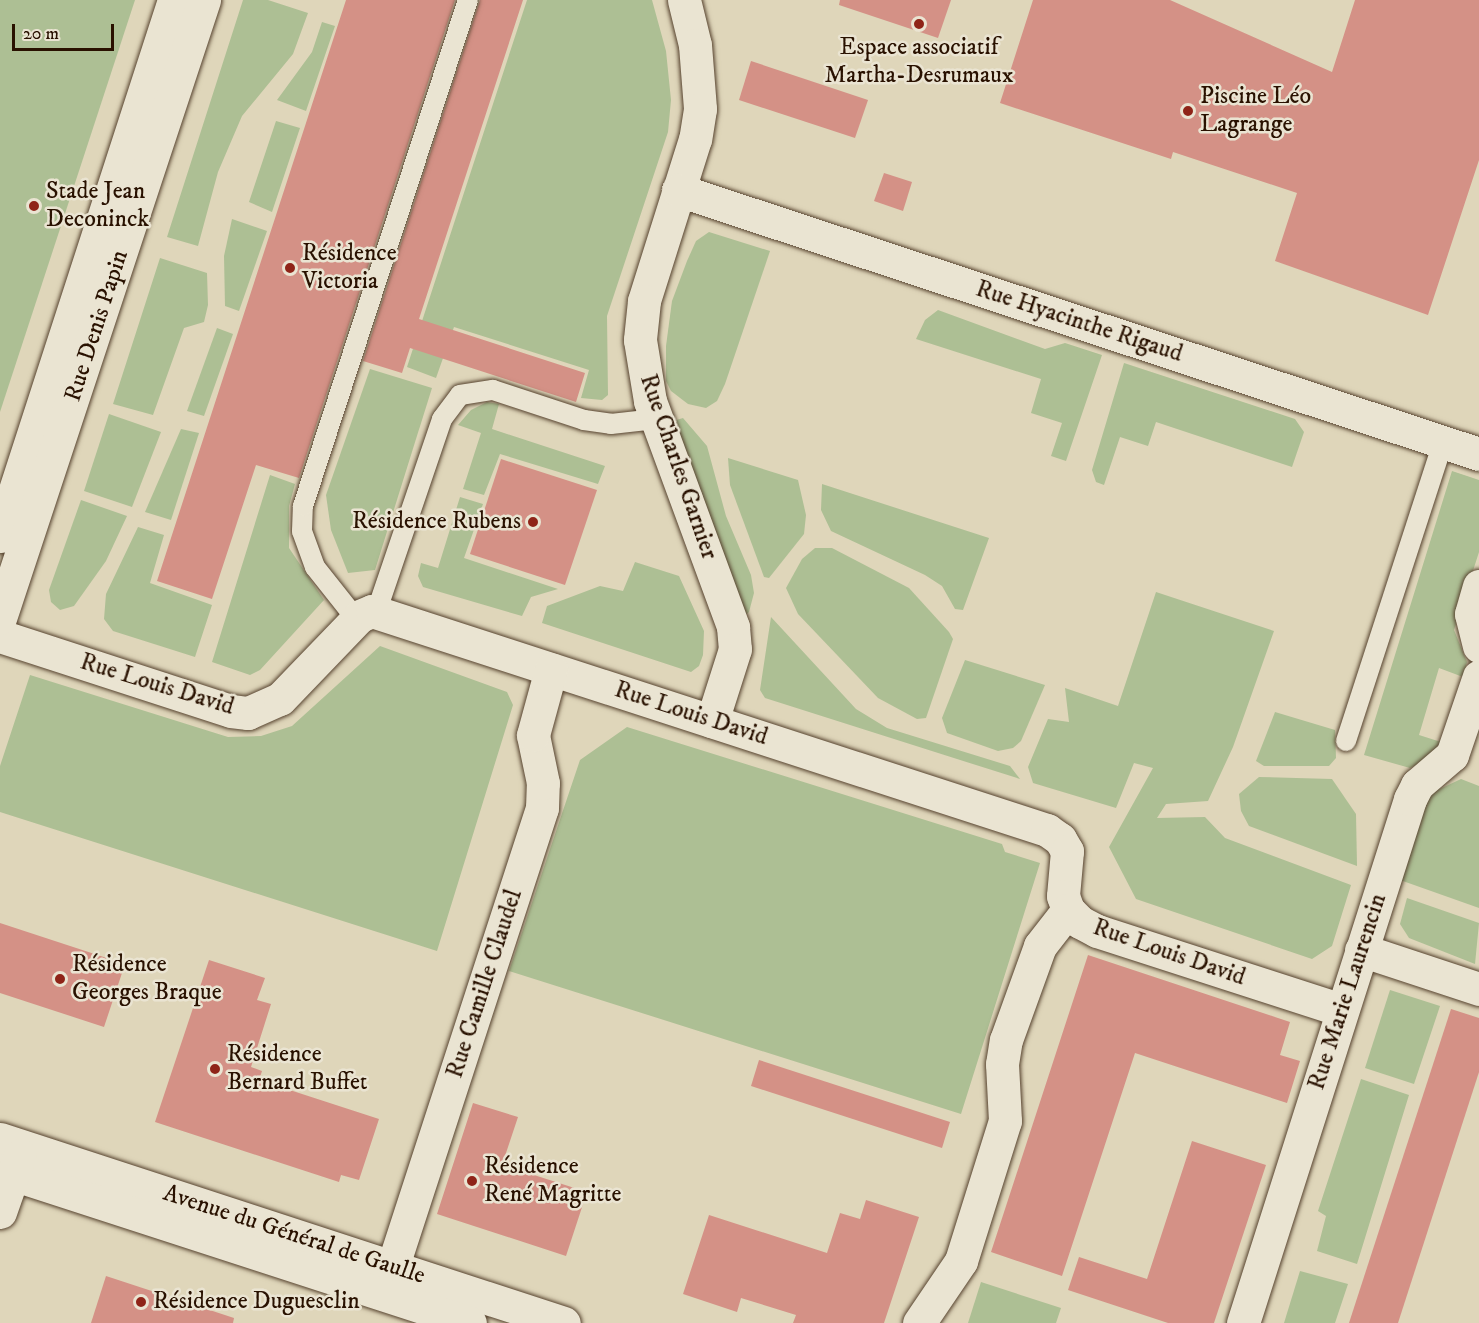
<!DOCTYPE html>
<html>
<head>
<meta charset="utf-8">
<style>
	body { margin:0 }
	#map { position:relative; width:1479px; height:1323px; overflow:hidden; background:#dfd6ba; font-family:"IM FELL DW Pica",serif }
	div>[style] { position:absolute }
	.green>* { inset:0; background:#adbf94 }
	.building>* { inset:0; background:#d49186 }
	.roads { filter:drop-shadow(0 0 2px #56422e) drop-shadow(0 0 2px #56422e) }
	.lane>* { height:20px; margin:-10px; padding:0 10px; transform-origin:10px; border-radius:10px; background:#eae4d2 }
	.street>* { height:33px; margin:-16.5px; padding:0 16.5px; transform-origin:16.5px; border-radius:16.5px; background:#eae4d2 }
	.secondary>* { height:33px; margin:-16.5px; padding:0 16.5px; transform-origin:16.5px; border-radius:16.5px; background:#eae4d2 }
	.dots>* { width:16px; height:16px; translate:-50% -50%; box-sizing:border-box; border:3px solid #eae4d2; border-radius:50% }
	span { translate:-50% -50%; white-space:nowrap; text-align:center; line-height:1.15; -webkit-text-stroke:5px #eae4d2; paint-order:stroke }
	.poi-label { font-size:24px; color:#291100 }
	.left { translate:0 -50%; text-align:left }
	.right { translate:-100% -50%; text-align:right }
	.street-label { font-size:24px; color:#291100 }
	.scale { position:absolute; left:12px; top:24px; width:102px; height:27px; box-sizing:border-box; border:3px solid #291100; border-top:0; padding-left:8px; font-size:18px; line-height:21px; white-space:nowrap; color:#291100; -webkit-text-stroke:4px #eae4d2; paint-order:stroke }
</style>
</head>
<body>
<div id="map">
	<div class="green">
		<i style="clip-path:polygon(0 0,135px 0,0 412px)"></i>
		<i style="clip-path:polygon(243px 0,268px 0,308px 13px,293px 54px,242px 116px,218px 172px,198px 246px,167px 237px)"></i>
		<i style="clip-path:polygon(527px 0,652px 0,666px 51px,671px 100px,668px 132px,607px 316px,608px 395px,602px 400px,581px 398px,589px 370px,454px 327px,436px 378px,407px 367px)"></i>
		<i style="clip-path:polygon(322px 22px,335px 26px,306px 111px,277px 100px,312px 52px)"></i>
		<i style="clip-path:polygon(276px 121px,300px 128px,272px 212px,249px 202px)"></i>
		<i style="clip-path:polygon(232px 219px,267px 231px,239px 311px,225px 306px,224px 256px)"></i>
		<i style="clip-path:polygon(709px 232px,770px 251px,725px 384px,717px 401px,706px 408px,688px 404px,671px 391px,666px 381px,666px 346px,672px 301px,687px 261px,696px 241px)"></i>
		<i style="clip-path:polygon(160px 258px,207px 273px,208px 305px,204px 322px,184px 328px,153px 415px,113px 404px)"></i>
		<i style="clip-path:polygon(938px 310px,1045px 349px,1065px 343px,1102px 355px,1066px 461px,1051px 456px,1062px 423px,1031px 413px,1041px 379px,916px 339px,925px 320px)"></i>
		<i style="clip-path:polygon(217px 328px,233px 334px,204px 416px,187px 411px)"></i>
		<i style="clip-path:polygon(1124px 363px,1295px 419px,1304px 432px,1292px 467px,1156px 422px,1148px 446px,1120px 437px,1104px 485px,1096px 482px,1092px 470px)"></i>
		<i style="clip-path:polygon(370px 369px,432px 388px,375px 570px,348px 573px,331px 530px,326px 495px)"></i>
		<i style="clip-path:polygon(487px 402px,499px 404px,492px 429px,605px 466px,598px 484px,500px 454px,484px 495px,463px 489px,481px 433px,458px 425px,471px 410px)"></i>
		<i style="clip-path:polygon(109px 414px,161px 432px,132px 507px,84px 491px)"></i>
		<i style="clip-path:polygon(683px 418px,707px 446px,726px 516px,751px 575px,754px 593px,749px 612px,744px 616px,670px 422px)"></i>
		<i style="clip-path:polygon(181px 429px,199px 433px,171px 520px,145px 512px)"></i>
		<i style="clip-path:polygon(728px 458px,798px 480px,806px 515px,804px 534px,769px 578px,764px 577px,730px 485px)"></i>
		<i style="clip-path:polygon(1452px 471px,1479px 480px,1479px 552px,1454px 630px,1467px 662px,1463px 677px,1439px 668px,1419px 735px,1441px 742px,1437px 755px,1410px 768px,1364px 755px)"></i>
		<i style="clip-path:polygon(270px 475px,295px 484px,289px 506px,289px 548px,324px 600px,260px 670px,250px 675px,212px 662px)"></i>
		<i style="clip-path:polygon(822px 484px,989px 538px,963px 610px,955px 609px,942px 586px,925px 575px,831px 531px,821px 510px)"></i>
		<i style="clip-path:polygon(460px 497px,483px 504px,464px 558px,558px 589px,531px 597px,522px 616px,423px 587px,418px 576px,421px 563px,438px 568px)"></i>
		<i style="clip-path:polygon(81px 500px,127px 516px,106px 561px,74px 606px,60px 610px,51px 602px,49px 590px)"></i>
		<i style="clip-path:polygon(138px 527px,164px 535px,150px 583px,212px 605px,195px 657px,113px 631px,104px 619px,106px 594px)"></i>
		<i style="clip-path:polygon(815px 548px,832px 548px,909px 588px,949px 632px,953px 639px,926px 718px,917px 719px,878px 698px,798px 614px,786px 588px,802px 559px)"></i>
		<i style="clip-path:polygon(635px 562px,679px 576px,704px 631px,703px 655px,699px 666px,691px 672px,542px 623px,547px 606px,600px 586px,623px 591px)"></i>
		<i style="clip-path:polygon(1156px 592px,1274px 631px,1233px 747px,1208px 801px,1166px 804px,1157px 818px,1205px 817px,1225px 838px,1351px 885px,1332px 946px,1312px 959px,1136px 899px,1109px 847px,1153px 768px,1134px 763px,1116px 808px,1033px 783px,1028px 767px,1048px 719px,1069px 722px,1065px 688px,1118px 706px)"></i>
		<i style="clip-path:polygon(771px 617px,856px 709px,887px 728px,1010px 766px,1020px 779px,765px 698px,760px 690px)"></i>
		<i style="clip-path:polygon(380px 646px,507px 692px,513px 705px,437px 951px,0 812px,0 766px,30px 675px,228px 737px,261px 736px,292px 726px)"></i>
		<i style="clip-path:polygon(965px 660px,1045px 685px,1021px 741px,1013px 748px,998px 751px,947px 733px,942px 718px)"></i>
		<i style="clip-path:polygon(1275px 712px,1335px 730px,1336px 758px,1329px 766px,1264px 766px,1256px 761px)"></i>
		<i style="clip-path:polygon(627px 727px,1002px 844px,1005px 852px,1040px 863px,961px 1114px,509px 971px,580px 760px)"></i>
		<i style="clip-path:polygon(1259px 777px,1332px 779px,1356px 814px,1357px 866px,1249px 826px,1241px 811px,1239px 794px)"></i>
		<i style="clip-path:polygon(1461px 779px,1479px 786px,1479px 908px,1400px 880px,1427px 795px)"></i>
		<i style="clip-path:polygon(1407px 898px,1479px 923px,1475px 964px,1409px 938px,1400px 924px)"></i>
		<i style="clip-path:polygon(1390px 990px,1440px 1006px,1414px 1084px,1365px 1068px)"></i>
		<i style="clip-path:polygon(1361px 1079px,1409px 1095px,1357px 1264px,1317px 1251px,1326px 1216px,1318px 1211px)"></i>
		<i style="clip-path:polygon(1300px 1271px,1348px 1284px,1335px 1323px,1284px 1323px)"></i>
		<i style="clip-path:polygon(981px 1282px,1061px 1308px,1056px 1323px,968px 1323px)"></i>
	</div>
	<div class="building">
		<i style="clip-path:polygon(346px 0,455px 0,299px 478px,256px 465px,212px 599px,157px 581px)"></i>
		<i style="clip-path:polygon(480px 0,523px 0,419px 319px,585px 373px,576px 402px,410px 348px,402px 373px,363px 361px)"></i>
		<i style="clip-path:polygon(840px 0,951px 0,938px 38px,839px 5px)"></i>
		<i style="clip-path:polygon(1033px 0,1170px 0,1332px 72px,1355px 0,1479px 0,1479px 160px,1428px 315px,1275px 261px,1297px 193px,1173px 152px,1171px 159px,1000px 103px)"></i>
		<i style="clip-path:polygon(751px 61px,868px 100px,855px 138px,739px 100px)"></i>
		<i style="clip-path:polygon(884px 173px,912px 182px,903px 211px,874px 201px)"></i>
		<i style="clip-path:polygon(501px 459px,597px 490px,565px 585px,470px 554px)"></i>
		<i style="clip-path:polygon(0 923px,125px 964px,104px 1027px,0 993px)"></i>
		<i style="clip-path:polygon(1088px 955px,1290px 1022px,1280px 1055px,1300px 1061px,1287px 1103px,1135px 1053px,1062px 1276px,991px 1252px)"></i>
		<i style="clip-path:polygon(209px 960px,265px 978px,257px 1000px,271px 1004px,251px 1067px,262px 1071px,259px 1080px,379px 1119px,359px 1180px,341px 1175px,339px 1182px,155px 1122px)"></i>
		<i style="clip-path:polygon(1451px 1009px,1479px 1018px,1479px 1072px,1398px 1323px,1349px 1323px)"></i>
		<i style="clip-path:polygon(759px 1060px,950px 1122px,942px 1148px,751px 1086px)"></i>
		<i style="clip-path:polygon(473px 1103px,518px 1117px,504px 1159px,536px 1169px,534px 1175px,587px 1192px,566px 1256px,437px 1214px)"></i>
		<i style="clip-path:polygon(1192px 1141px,1266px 1165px,1214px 1323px,1168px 1323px,1068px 1290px,1079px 1257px,1147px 1279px)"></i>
		<i style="clip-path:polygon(866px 1200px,919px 1217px,884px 1323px,793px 1323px,796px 1315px,741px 1298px,737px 1312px,683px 1294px,709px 1215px,827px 1253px,840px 1213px,860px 1219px)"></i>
		<i style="clip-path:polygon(106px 1276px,234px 1318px,233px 1323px,91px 1323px)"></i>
	</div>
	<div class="roads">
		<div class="lane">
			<i style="left:376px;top:613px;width:205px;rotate:-71.2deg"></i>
			<i style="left:442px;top:419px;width:30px;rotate:-53deg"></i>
			<i style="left:460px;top:395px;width:33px;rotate:-9deg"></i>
			<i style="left:493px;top:390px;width:96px;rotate:18.2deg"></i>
			<i style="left:584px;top:420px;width:27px;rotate:8deg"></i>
			<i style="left:611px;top:424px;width:45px;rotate:-6.3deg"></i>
			<i style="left:357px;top:620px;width:68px;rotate:-128.4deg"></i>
			<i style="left:315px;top:567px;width:38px;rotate:-110deg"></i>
			<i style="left:302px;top:531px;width:25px;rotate:-88deg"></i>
			<i style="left:303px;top:506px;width:532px;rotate:-71.94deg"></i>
			<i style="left:1346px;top:741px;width:314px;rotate:-72deg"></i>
		</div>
		<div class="street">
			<i style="left:684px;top:0;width:46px;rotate:76.3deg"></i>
			<i style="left:695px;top:45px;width:64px;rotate:85.5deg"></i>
			<i style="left:700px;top:109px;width:30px;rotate:99deg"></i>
			<i style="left:695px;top:139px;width:170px;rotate:107.5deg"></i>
			<i style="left:644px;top:301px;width:39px;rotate:96deg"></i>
			<i style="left:640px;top:340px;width:62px;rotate:80.7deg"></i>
			<i style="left:650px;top:401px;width:241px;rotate:69.8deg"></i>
			<i style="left:733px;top:627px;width:22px;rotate:85deg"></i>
			<i style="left:735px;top:649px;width:76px;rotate:107.7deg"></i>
			<i style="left:678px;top:190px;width:843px;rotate:18.24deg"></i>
			<i style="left:1479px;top:586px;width:29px;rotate:106deg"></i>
			<i style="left:1471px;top:614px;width:33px;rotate:76deg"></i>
			<i style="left:0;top:636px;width:243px;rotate:18deg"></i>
			<i style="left:231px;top:711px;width:17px;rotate:7deg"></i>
			<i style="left:248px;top:713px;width:35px;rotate:-24deg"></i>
			<i style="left:280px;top:699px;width:115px;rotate:-46.1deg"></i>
			<i style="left:360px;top:616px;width:13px;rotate:-23deg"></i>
			<i style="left:372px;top:611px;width:710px;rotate:17.98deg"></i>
			<i style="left:1047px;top:830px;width:16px;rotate:35deg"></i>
			<i style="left:1060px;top:839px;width:14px;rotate:60deg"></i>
			<i style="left:1067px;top:851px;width:45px;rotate:95.1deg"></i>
			<i style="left:1063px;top:896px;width:15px;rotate:70deg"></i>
			<i style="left:1068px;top:910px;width:17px;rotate:45deg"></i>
			<i style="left:1080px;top:922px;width:19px;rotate:28deg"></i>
			<i style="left:1097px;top:931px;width:257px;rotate:17.9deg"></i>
			<i style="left:1361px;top:950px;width:124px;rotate:18.3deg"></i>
			<i style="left:384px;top:1293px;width:510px;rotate:-71.96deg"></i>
			<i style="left:542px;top:808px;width:25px;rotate:-88deg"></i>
			<i style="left:543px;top:783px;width:49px;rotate:-101.8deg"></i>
			<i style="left:533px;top:735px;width:68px;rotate:-74.7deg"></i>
			<i style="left:919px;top:1323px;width:75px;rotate:-55.9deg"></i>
			<i style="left:961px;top:1261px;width:147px;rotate:-72.6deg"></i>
			<i style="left:1005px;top:1121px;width:57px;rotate:-93deg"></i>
			<i style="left:1002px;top:1064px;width:24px;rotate:-81deg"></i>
			<i style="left:1006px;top:1040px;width:100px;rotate:-70.1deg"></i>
			<i style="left:1040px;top:946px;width:46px;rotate:-52.1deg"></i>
			<i style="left:1243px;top:1323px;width:550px;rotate:-72.32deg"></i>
			<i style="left:1410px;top:799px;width:16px;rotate:-63deg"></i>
			<i style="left:1417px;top:785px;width:46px;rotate:-40.6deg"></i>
			<i style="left:1452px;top:755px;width:83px;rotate:-71.1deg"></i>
		</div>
		<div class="secondary">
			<i style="left:0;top:536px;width:564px;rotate:-72.02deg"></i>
			<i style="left:0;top:618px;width:651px;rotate:-71.73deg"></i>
			<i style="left:0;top:1139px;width:593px;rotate:18.07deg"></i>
			<i style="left:0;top:1170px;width:494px;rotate:18deg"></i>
			<i style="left:0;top:1212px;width:60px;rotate:-70.7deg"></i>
		</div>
	</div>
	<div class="dots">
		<i style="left:919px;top:24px;background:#8f2418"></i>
		<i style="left:1188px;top:111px;background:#8f2418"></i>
		<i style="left:34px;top:206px;background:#8f2418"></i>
		<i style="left:290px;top:268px;background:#8f2418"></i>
		<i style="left:533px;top:522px;background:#8f2418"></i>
		<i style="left:60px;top:979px;background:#8f2418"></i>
		<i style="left:215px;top:1069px;background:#8f2418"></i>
		<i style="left:472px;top:1181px;background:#8f2418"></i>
		<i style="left:141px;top:1302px;background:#8f2418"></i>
	</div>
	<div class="poi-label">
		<span style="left:919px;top:62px">Espace associatif<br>Martha-Desrumaux</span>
		<span class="left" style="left:1200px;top:111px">Piscine Léo<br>Lagrange</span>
		<span class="left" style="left:46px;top:206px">Stade Jean<br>Deconinck</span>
		<span class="left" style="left:302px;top:268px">Résidence<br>Victoria</span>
		<span class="right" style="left:521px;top:522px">Résidence Rubens</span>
		<span class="left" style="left:72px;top:979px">Résidence<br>Georges Braque</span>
		<span class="left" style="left:227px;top:1069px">Résidence<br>Bernard Buffet</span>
		<span class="left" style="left:484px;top:1181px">Résidence<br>René Magritte</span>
		<span class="left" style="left:153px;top:1302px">Résidence Duguesclin</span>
	</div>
	<div class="street-label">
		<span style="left:1079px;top:322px;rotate:18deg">Rue Hyacinthe Rigaud</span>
		<span style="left:97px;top:326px;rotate:-72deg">Rue Denis Papin</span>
		<span style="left:678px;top:467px;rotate:71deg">Rue Charles Garnier</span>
		<span style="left:157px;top:685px;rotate:17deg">Rue Louis David</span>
		<span style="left:691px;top:714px;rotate:18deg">Rue Louis David</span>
		<span style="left:1169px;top:953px;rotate:19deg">Rue Louis David</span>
		<span style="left:485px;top:984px;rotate:-72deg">Rue Camille Claudel</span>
		<span style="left:1348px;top:992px;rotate:-72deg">Rue Marie Laurencin</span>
		<span style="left:294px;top:1235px;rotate:18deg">Avenue du Général de Gaulle</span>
	</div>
	<div class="scale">20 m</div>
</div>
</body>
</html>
